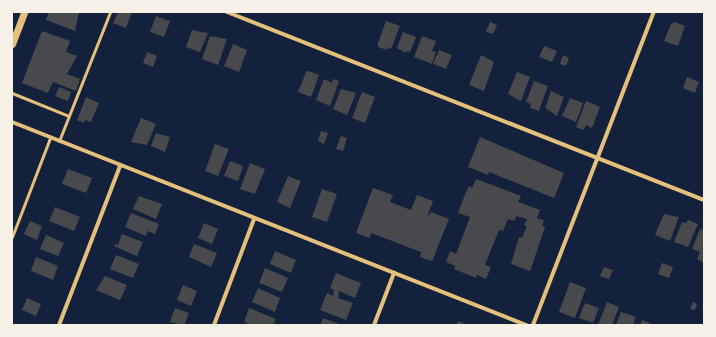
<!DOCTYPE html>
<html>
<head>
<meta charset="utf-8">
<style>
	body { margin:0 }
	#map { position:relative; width:716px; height:337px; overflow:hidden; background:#14213d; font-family:Jost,sans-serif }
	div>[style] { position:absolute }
	.building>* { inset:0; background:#48494c }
	.service>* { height:3px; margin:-1.5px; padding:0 1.5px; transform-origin:1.5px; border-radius:1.5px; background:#e5c07b }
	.minor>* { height:4px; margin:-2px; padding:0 2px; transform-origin:2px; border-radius:2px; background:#e5c07b }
	.tertiary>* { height:7px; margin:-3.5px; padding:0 3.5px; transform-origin:3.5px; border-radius:3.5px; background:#e5c07b }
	span { translate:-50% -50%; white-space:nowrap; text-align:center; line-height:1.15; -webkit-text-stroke:3px #f6f1e7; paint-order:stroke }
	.frame { position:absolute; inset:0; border:13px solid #f6f1e7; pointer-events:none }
</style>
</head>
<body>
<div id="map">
	<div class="building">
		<i style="clip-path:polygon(49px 12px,79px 12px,75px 31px,46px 20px)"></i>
		<i style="clip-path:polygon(118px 12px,132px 12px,126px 28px,113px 23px)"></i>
		<i style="clip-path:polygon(156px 16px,170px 21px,164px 37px,150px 32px)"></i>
		<i style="clip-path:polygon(386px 21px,400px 26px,391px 49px,388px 47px,387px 50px,378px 47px,378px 43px)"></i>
		<i style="clip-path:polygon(490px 22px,497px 25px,493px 34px,486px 32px)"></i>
		<i style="clip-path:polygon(675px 22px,685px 26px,678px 46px,664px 41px,671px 24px)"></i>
		<i style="clip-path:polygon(192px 30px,208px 33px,200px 52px,186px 47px)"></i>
		<i style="clip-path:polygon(42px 31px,70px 41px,66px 52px,77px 56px,67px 74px,80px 79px,76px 91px,53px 82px,48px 93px,22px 83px)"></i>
		<i style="clip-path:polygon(403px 32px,416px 37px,410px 52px,407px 51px,406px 53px,397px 48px)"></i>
		<i style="clip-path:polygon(210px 36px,227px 39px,218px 65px,202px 59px)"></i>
		<i style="clip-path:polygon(422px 36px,436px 41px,432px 51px,436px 52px,432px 64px,414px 57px)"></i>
		<i style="clip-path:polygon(233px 44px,247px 50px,239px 72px,224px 66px)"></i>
		<i style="clip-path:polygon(544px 46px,557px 51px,552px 62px,539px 57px)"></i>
		<i style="clip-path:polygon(439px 50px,452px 55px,446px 69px,433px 64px)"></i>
		<i style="clip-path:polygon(147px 52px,157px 56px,153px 67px,143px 63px)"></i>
		<i style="clip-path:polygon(481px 55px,494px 62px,484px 91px,469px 85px)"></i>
		<i style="clip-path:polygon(563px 55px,569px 58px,566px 66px,560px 64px)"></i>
		<i style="clip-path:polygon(309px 71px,319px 75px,311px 97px,298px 92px,306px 72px)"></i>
		<i style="clip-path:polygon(517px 72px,530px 77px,521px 101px,508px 94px)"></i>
		<i style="clip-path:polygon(687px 77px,699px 82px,695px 93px,683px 88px)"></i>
		<i style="clip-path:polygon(324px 79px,332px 83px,333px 79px,339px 81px,330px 106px,316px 100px)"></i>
		<i style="clip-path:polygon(534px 81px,548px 86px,539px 111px,530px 108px,531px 104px,526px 102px)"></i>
		<i style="clip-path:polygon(59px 87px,71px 92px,68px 101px,55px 96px)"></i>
		<i style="clip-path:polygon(341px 89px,356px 93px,347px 115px,333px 109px)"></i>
		<i style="clip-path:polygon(551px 91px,564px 97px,557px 116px,545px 108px)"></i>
		<i style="clip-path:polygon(362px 92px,375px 97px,365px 123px,352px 118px)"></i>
		<i style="clip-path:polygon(86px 97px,99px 103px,91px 122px,85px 120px,84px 123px,77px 120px)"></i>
		<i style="clip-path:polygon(570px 98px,583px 103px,576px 122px,562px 116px)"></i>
		<i style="clip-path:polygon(586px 101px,600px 107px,592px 128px,586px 125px,584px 130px,576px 127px)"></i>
		<i style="clip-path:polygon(141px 118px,156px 124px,147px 145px,131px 142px)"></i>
		<i style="clip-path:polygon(321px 131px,328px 133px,324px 144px,318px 141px)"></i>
		<i style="clip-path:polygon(156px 133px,170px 137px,165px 152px,151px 146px)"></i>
		<i style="clip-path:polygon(341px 136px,347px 138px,343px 151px,336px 149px)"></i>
		<i style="clip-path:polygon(480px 137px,564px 173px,554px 198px,489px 172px,488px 175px,468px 167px)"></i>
		<i style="clip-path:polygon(215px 144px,229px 149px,218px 176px,205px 171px)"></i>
		<i style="clip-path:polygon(230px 161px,243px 166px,238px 181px,224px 176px)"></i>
		<i style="clip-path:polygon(250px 163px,265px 169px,255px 194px,240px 189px)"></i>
		<i style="clip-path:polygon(68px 169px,92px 178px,86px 193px,62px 184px)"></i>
		<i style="clip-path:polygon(288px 176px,301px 181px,290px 208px,277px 202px)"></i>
		<i style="clip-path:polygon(476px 179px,521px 196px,518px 202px,540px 210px,537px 218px,544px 220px,542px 226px,545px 227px,530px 271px,511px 264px,519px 237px,522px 238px,527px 226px,524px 225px,527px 219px,516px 216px,514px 221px,508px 219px,503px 231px,499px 230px,485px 265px,491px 267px,486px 279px,477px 275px,476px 278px,454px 269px,455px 266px,446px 262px,450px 251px,456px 254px,470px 217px,458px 213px,466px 192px,469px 186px,472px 188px)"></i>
		<i style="clip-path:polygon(373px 188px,393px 195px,390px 202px,411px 210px,417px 195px,433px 201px,427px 217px,431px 212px,449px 219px,432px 261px,420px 257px,421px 252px,371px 233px,370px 238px,356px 233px)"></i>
		<i style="clip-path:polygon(322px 189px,337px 194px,327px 222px,312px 217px)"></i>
		<i style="clip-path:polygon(139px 196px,162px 204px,156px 219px,133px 209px)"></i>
		<i style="clip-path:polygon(55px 207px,80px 217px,74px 231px,49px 221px)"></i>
		<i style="clip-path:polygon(131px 213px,159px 224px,155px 234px,148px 231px,146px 236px,125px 227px)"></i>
		<i style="clip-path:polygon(664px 214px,679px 217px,670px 241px,655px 235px)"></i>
		<i style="clip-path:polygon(688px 220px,698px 224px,688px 247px,674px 242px,682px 222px,686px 223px)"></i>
		<i style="clip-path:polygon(30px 221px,42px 226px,37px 240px,24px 234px)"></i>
		<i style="clip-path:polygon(204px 223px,218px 229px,212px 244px,198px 238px)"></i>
		<i style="clip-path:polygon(700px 229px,704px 230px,703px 262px,697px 259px,700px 252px,692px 249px)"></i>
		<i style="clip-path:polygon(122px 234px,143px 242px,137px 256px,114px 246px,115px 244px,118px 245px)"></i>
		<i style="clip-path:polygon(46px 235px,64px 243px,58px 256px,40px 249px)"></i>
		<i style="clip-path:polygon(194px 244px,217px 253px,211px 267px,189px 257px)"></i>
		<i style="clip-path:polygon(275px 251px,296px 260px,291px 273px,270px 264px)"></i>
		<i style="clip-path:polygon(116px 255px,139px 264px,133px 278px,110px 269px)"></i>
		<i style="clip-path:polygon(36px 257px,58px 266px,53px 280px,31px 271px)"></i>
		<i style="clip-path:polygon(662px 263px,673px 267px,669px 278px,658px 274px)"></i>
		<i style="clip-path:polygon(604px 267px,613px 270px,609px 279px,600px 276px)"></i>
		<i style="clip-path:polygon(265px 268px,288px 278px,282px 292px,259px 283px)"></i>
		<i style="clip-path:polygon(336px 273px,361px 283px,355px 298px,339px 291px,338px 298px,353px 303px,346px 320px,320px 310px,327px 293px,333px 296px,334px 290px,330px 288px)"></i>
		<i style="clip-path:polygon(105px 276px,127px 285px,120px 300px,96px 290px)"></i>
		<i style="clip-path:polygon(570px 282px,586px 288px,575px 318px,559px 312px)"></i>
		<i style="clip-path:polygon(183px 285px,197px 291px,191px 306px,177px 300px)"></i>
		<i style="clip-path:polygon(258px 288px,280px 298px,275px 312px,252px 302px)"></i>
		<i style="clip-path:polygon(27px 298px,41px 304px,36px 316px,22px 310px)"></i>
		<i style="clip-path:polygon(607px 302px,619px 307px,612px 325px,598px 325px)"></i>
		<i style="clip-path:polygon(693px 302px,697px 304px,695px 310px,690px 309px)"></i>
		<i style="clip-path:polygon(585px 303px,599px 308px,593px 323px,579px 318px)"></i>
		<i style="clip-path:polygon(175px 308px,189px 313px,184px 325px,170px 322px)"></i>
		<i style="clip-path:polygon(249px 308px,276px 319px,273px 325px,251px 325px,244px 322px)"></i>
		<i style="clip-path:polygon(621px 312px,636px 317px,633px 325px,616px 325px)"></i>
		<i style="clip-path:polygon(323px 318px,342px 325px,320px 325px)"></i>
		<i style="clip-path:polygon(642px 320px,654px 325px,640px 325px)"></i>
		<i style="clip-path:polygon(458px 321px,467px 325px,457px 325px)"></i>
	</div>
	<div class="service">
		<i style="left:12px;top:93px;width:61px;rotate:22deg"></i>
		<i style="left:59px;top:141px;width:139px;rotate:-68.4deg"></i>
		<i style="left:12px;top:237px;width:106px;rotate:-69deg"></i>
	</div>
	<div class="minor">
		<i style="left:227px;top:12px;width:513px;rotate:21.51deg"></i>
		<i style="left:12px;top:122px;width:553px;rotate:21.55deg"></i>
		<i style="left:59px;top:325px;width:170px;rotate:-69deg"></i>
		<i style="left:214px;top:325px;width:113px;rotate:-69.3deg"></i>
		<i style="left:374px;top:325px;width:56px;rotate:-69deg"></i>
		<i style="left:533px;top:325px;width:336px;rotate:-68.9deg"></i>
	</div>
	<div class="tertiary">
		<i style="left:12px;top:44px;width:34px;rotate:-69deg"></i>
	</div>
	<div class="frame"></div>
</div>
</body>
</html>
